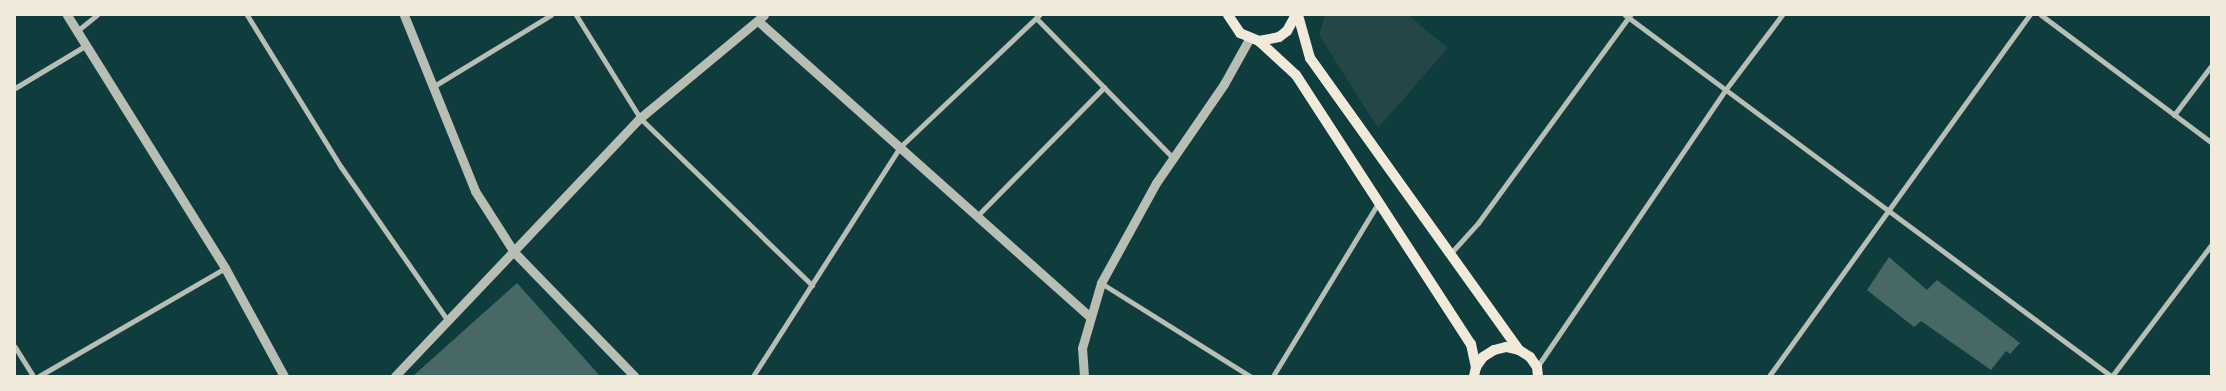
<!DOCTYPE html>
<html>
<head>
<meta charset="utf-8">
<style>
	body { margin:0 }
	#map { position:relative; width:2226px; height:391px; overflow:hidden; background:#0f3d3e; font-family:Roboto,sans-serif }
	div>[style] { position:absolute }
	.green>* { inset:0; background:#244646 }
	.building>* { inset:0; background:#486865 }
	.minor>* { height:5px; margin:-2.5px; padding:0 2.5px; transform-origin:2.5px; border-radius:2.5px; background:#b8beb3 }
	.tertiary>* { height:9px; margin:-4.5px; padding:0 4.5px; transform-origin:4.5px; border-radius:4.5px; background:#b8beb3 }
	.secondary>* { height:10px; margin:-5px; padding:0 5px; transform-origin:5px; border-radius:5px; background:#f1e9da }
	span { translate:-50% -50%; white-space:nowrap; text-align:center; line-height:1.15; -webkit-text-stroke:4px #f1e9da; paint-order:stroke }
	.frame { position:absolute; inset:0; border:16px solid #f1e9da; pointer-events:none }
</style>
</head>
<body>
<div id="map">
	<div class="green">
		<i style="clip-path:polygon(1325px 15px,1408px 15px,1448px 48px,1378px 128px,1319px 35px)"></i>
	</div>
	<div class="building">
		<i style="clip-path:polygon(1889px 257px,1927px 290px,1937px 280px,2020px 343px,2010px 354px,2006px 351px,1991px 370px,1921px 321px,1914px 327px,1867px 290px)"></i>
		<i style="clip-path:polygon(517px 283px,600px 376px,413px 376px)"></i>
	</div>
	<div class="minor">
		<i style="left:247px;top:15px;width:179px;rotate:58.3deg"></i>
		<i style="left:341px;top:167px;width:188px;rotate:55.2deg"></i>
		<i style="left:576px;top:15px;width:121px;rotate:58.1deg"></i>
		<i style="left:640px;top:118px;width:240px;rotate:44.2deg"></i>
		<i style="left:1625px;top:15px;width:605px;rotate:36.6deg"></i>
		<i style="left:2041px;top:15px;width:212px;rotate:36.8deg"></i>
		<i style="left:1036px;top:18px;width:196px;rotate:45.6deg"></i>
		<i style="left:77px;top:31px;width:26px;rotate:-39deg"></i>
		<i style="left:434px;top:86px;width:137px;rotate:-31.3deg"></i>
		<i style="left:15px;top:88px;width:82px;rotate:-31deg"></i>
		<i style="left:2174px;top:115px;width:61px;rotate:-52.9deg"></i>
		<i style="left:977px;top:216px;width:181px;rotate:-45.4deg"></i>
		<i style="left:1450px;top:254px;width:42px;rotate:-47.9deg"></i>
		<i style="left:1478px;top:223px;width:258px;rotate:-53.8deg"></i>
		<i style="left:1101px;top:283px;width:176px;rotate:32deg"></i>
		<i style="left:15px;top:347px;width:34px;rotate:58deg"></i>
		<i style="left:1537px;top:367px;width:336px;rotate:-55.8deg"></i>
		<i style="left:1726px;top:89px;width:93px;rotate:-52.9deg"></i>
		<i style="left:39px;top:376px;width:215px;rotate:-30.1deg"></i>
		<i style="left:753px;top:376px;width:272px;rotate:-57.3deg"></i>
		<i style="left:900px;top:147px;width:192px;rotate:-43.5deg"></i>
		<i style="left:1273px;top:376px;width:202px;rotate:-58.7deg"></i>
		<i style="left:1769px;top:376px;width:445px;rotate:-54.2deg"></i>
		<i style="left:2112px;top:376px;width:164px;rotate:-52.9deg"></i>
	</div>
	<div class="tertiary">
		<i style="left:67px;top:15px;width:298px;rotate:58deg"></i>
		<i style="left:225px;top:268px;width:123px;rotate:61.4deg"></i>
		<i style="left:404px;top:15px;width:190px;rotate:68deg"></i>
		<i style="left:475px;top:191px;width:72px;rotate:57.4deg"></i>
		<i style="left:514px;top:252px;width:173px;rotate:45.9deg"></i>
		<i style="left:758px;top:21px;width:445px;rotate:41.7deg"></i>
		<i style="left:395px;top:376px;width:356px;rotate:-46.5deg"></i>
		<i style="left:640px;top:118px;width:161px;rotate:-39.7deg"></i>
		<i style="left:1084px;top:376px;width:28px;rotate:-94deg"></i>
		<i style="left:1082px;top:348px;width:68px;rotate:-73.7deg"></i>
		<i style="left:1101px;top:283px;width:114px;rotate:-61.2deg"></i>
		<i style="left:1156px;top:183px;width:120px;rotate:-55.5deg"></i>
		<i style="left:1224px;top:84px;width:51px;rotate:-60.9deg"></i>
	</div>
	<div class="secondary">
		<i style="left:1228px;top:15px;width:22px;rotate:56deg"></i>
		<i style="left:1240px;top:33px;width:21px;rotate:23deg"></i>
		<i style="left:1259px;top:41px;width:20px;rotate:-11deg"></i>
		<i style="left:1279px;top:37px;width:10px;rotate:-37deg"></i>
		<i style="left:1287px;top:31px;width:18px;rotate:-61deg"></i>
		<i style="left:1298px;top:15px;width:45px;rotate:74.4deg"></i>
		<i style="left:1310px;top:58px;width:359px;rotate:54.4deg"></i>
		<i style="left:1259px;top:41px;width:50px;rotate:42.6deg"></i>
		<i style="left:1296px;top:75px;width:321px;rotate:57deg"></i>
		<i style="left:1471px;top:344px;width:24px;rotate:78deg"></i>
		<i style="left:1474px;top:376px;width:9px;rotate:-77deg"></i>
		<i style="left:1476px;top:367px;width:12px;rotate:-55deg"></i>
		<i style="left:1483px;top:357px;width:13px;rotate:-32deg"></i>
		<i style="left:1494px;top:350px;width:12px;rotate:-14deg"></i>
		<i style="left:1506px;top:347px;width:13px;rotate:13deg"></i>
		<i style="left:1519px;top:350px;width:13px;rotate:32deg"></i>
		<i style="left:1530px;top:357px;width:12px;rotate:55deg"></i>
		<i style="left:1537px;top:367px;width:9px;rotate:84deg"></i>
	</div>
	<div class="frame"></div>
</div>
</body>
</html>
